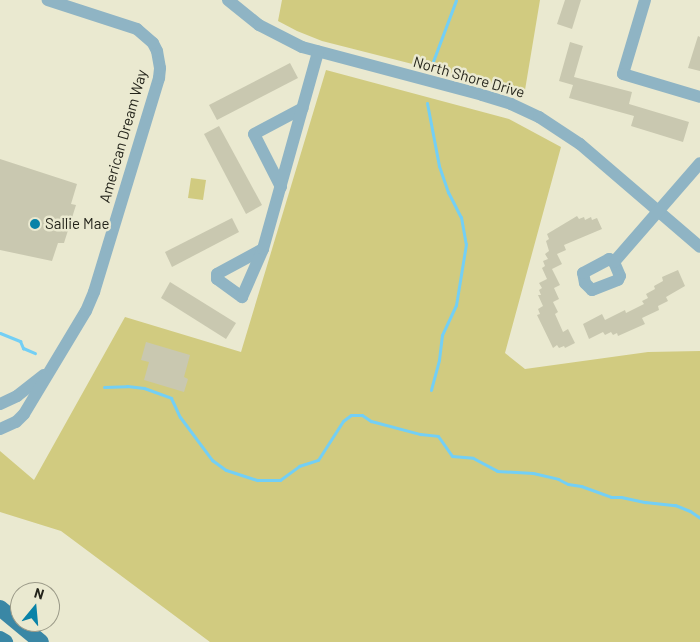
<!DOCTYPE html>
<html>
<head>
<meta charset="utf-8">
<style>
	body { margin:0 }
	#map { position:relative; width:700px; height:642px; overflow:hidden; background:#eae9d0; font-family:Barlow,sans-serif }
	div>[style] { position:absolute }
	.green>* { inset:0; background:#d1cb80 }
	.stream>* { height:3px; margin:-1.5px; padding:0 1.5px; transform-origin:1.5px; border-radius:1.5px; background:#73cff5 }
	.building>* { inset:0; background:#c9c8b0 }
	.minor>* { height:12px; margin:-6px; padding:0 6px; transform-origin:6px; border-radius:6px; background:#8fb4c4 }
	.major>* { height:16px; margin:-8px; padding:0 8px; transform-origin:8px; border-radius:8px; background:#3a87a5 }
	.dots>* { width:14px; height:14px; translate:-50% -50%; box-sizing:border-box; border:2px solid #eae9d0; border-radius:50% }
	span { translate:-50% -50%; white-space:nowrap; text-align:center; line-height:1.15; -webkit-text-stroke:5px #eae9d0; paint-order:stroke }
	.street-label { font-size:15px; color:#24241b }
	.poi-label { font-size:15px; color:#24241b }
	.left { translate:0 -50%; text-align:left }
	.north { position:absolute; left:10px; top:582px; width:50px; height:50px; box-sizing:border-box; background:#eae9d0; border:1px solid #9b9a88; border-radius:50%; rotate:17deg; font-size:14px; font-weight:700; line-height:20px; text-align:center; color:#24241b }
	.north::after { content:''; display:block; margin:auto; width:18px; height:22px; background:#0983a8; clip-path:polygon(50% 0,100% 100%,50% 72%,0 100%) }
</style>
</head>
<body>
<div id="map">
	<div class="green">
		<i style="clip-path:polygon(282px 0,540px 0,524px 96px,495px 85px,322px 41px,297px 31px,278px 21px)"></i>
		<i style="clip-path:polygon(326px 70px,509px 119px,561px 147px,505px 353px,525px 369px,648px 352px,700px 351px,700px 642px,210px 642px,61px 531px,0 512px,0 451px,34px 480px,125px 317px,241px 352px)"></i>
		<i style="clip-path:polygon(191px 178px,206px 180px,203px 200px,188px 198px)"></i>
	</div>
	<div class="stream">
		<i style="left:432px;top:64px;width:68px;rotate:-69.4deg"></i>
		<i style="left:427px;top:103px;width:64px;rotate:79.2deg"></i>
		<i style="left:439px;top:166px;width:28px;rotate:71deg"></i>
		<i style="left:448px;top:192px;width:28px;rotate:63deg"></i>
		<i style="left:461px;top:217px;width:27px;rotate:80deg"></i>
		<i style="left:466px;top:244px;width:62px;rotate:99.3deg"></i>
		<i style="left:456px;top:305px;width:33px;rotate:115deg"></i>
		<i style="left:442px;top:335px;width:25px;rotate:97deg"></i>
		<i style="left:439px;top:360px;width:31px;rotate:105deg"></i>
		<i style="left:0;top:333px;width:22px;rotate:22deg"></i>
		<i style="left:20px;top:341px;width:8px;rotate:67deg"></i>
		<i style="left:23px;top:348px;width:13px;rotate:23deg"></i>
		<i style="left:104px;top:387px;width:23px;rotate:-2deg"></i>
		<i style="left:127px;top:386px;width:17px;rotate:7deg"></i>
		<i style="left:144px;top:388px;width:29px;rotate:20deg"></i>
		<i style="left:171px;top:398px;width:21px;rotate:65deg"></i>
		<i style="left:180px;top:417px;width:54px;rotate:53.3deg"></i>
		<i style="left:212px;top:460px;width:17px;rotate:36deg"></i>
		<i style="left:226px;top:470px;width:33px;rotate:18deg"></i>
		<i style="left:257px;top:480px;width:23px"></i>
		<i style="left:280px;top:480px;width:24px;rotate:-36deg"></i>
		<i style="left:299px;top:466px;width:20px;rotate:-18deg"></i>
		<i style="left:318px;top:460px;width:46px;rotate:-57.3deg"></i>
		<i style="left:343px;top:421px;width:10px;rotate:-37deg"></i>
		<i style="left:351px;top:415px;width:11px"></i>
		<i style="left:362px;top:415px;width:11px;rotate:34deg"></i>
		<i style="left:371px;top:421px;width:51px;rotate:14.9deg"></i>
		<i style="left:420px;top:434px;width:18px;rotate:6deg"></i>
		<i style="left:438px;top:436px;width:24px;rotate:55deg"></i>
		<i style="left:452px;top:456px;width:21px;rotate:5deg"></i>
		<i style="left:473px;top:458px;width:27px;rotate:28deg"></i>
		<i style="left:497px;top:471px;width:36px;rotate:3deg"></i>
		<i style="left:533px;top:473px;width:26px;rotate:13deg"></i>
		<i style="left:558px;top:479px;width:11px;rotate:27deg"></i>
		<i style="left:568px;top:484px;width:13px;rotate:9deg"></i>
		<i style="left:581px;top:486px;width:32px;rotate:20deg"></i>
		<i style="left:611px;top:497px;width:10px"></i>
		<i style="left:621px;top:497px;width:25px;rotate:12deg"></i>
		<i style="left:645px;top:502px;width:30px;rotate:6deg"></i>
		<i style="left:675px;top:505px;width:16px;rotate:22deg"></i>
		<i style="left:690px;top:511px;width:12px;rotate:35deg"></i>
	</div>
	<div class="building">
		<i style="clip-path:polygon(565px 0,581px 0,572px 29px,557px 24px)"></i>
		<i style="clip-path:polygon(698px 36px,700px 37px,700px 71px,688px 68px)"></i>
		<i style="clip-path:polygon(570px 42px,583px 46px,574px 77px,632px 92px,629px 104px,689px 122px,683px 142px,631px 126px,634px 116px,569px 98px,573px 85px,559px 81px)"></i>
		<i style="clip-path:polygon(290px 63px,298px 78px,217px 120px,209px 105px)"></i>
		<i style="clip-path:polygon(219px 126px,262px 205px,246px 214px,204px 134px)"></i>
		<i style="clip-path:polygon(0 159px,77px 184px,71px 204px,76px 205px,64px 243px,58px 243px,52px 261px,0 250px)"></i>
		<i style="clip-path:polygon(577px 216px,579px 219px,584px 217px,585px 220px,591px 217px,592px 220px,597px 218px,602px 229px,564px 245px,566px 250px,557px 254px,562px 264px,552px 269px,560px 285px,554px 288px,559px 299px,553px 302px,558px 312px,555px 314px,563px 332px,568px 329px,575px 343px,565px 348px,564px 346px,559px 348px,557px 345px,553px 348px,537px 315px,540px 314px,538px 309px,543px 306px,538px 295px,541px 295px,539px 290px,542px 288px,539px 283px,547px 279px,542px 268px,545px 266px,543px 261px,548px 259px,545px 254px,549px 251px,546px 241px,549px 239px,547px 234px)"></i>
		<i style="clip-path:polygon(232px 218px,239px 232px,172px 267px,165px 252px)"></i>
		<i style="clip-path:polygon(678px 270px,685px 286px,666px 297px,668px 301px,658px 306px,659px 310px,642px 318px,645px 324px,618px 336px,617px 333px,613px 335px,611px 332px,605px 335px,603px 332px,589px 339px,583px 324px,602px 314px,605px 320px,625px 310px,626px 313px,644px 304px,642px 301px,648px 298px,646px 294px,655px 289px,654px 286px,663px 281px,662px 277px)"></i>
		<i style="clip-path:polygon(170px 282px,236px 323px,226px 339px,161px 298px)"></i>
		<i style="clip-path:polygon(146px 342px,190px 355px,184px 377px,188px 379px,184px 392px,144px 380px,149px 362px,141px 360px)"></i>
	</div>
	<div class="minor">
		<i style="left:228px;top:0;width:40px;rotate:39deg"></i>
		<i style="left:259px;top:25px;width:48px;rotate:27.1deg"></i>
		<i style="left:302px;top:47px;width:186px;rotate:14.9deg"></i>
		<i style="left:482px;top:95px;width:30px;rotate:17deg"></i>
		<i style="left:511px;top:104px;width:31px;rotate:25deg"></i>
		<i style="left:539px;top:117px;width:49px;rotate:33.4deg"></i>
		<i style="left:580px;top:144px;width:158px;rotate:40.6deg"></i>
		<i style="left:645px;top:0;width:77px;rotate:106.6deg"></i>
		<i style="left:623px;top:74px;width:80px;rotate:16.6deg"></i>
		<i style="left:281px;top:187px;width:59px;rotate:-117deg"></i>
		<i style="left:254px;top:134px;width:55px;rotate:-28deg"></i>
		<i style="left:263px;top:249px;width:52px;rotate:151.5deg"></i>
		<i style="left:217px;top:274px;width:5px;rotate:90deg"></i>
		<i style="left:217px;top:279px;width:31px;rotate:36deg"></i>
		<i style="left:242px;top:297px;width:52px;rotate:-66.4deg"></i>
		<i style="left:263px;top:249px;width:205px;rotate:-74.4deg"></i>
		<i style="left:609px;top:259px;width:6px;rotate:31deg"></i>
		<i style="left:614px;top:262px;width:15px;rotate:67deg"></i>
		<i style="left:620px;top:276px;width:4px;rotate:117deg"></i>
		<i style="left:618px;top:280px;width:28px;rotate:159deg"></i>
		<i style="left:592px;top:290px;width:10px;rotate:-135deg"></i>
		<i style="left:585px;top:283px;width:10px;rotate:-101deg"></i>
		<i style="left:583px;top:273px;width:30px;rotate:-28deg"></i>
		<i style="left:614px;top:262px;width:131px;rotate:-49deg"></i>
		<i style="left:0;top:404px;width:19px;rotate:-25deg"></i>
		<i style="left:17px;top:396px;width:34px;rotate:-38deg"></i>
		<i style="left:0;top:429px;width:17px;rotate:-24deg"></i>
		<i style="left:16px;top:422px;width:11px;rotate:-45deg"></i>
		<i style="left:24px;top:414px;width:120px;rotate:-59deg"></i>
		<i style="left:86px;top:311px;width:21px;rotate:-67deg"></i>
		<i style="left:94px;top:292px;width:224px;rotate:-73.1deg"></i>
		<i style="left:159px;top:78px;width:10px;rotate:-84deg"></i>
		<i style="left:160px;top:68px;width:17px;rotate:-100deg"></i>
		<i style="left:157px;top:51px;width:9px;rotate:-117deg"></i>
		<i style="left:153px;top:43px;width:21px;rotate:-139deg"></i>
		<i style="left:137px;top:29px;width:94px;rotate:-162deg"></i>
	</div>
	<div class="major">
		<i style="left:0;top:608px;width:53px;rotate:39.7deg"></i>
		<i style="left:0;top:639px;width:6px;rotate:31deg"></i>
	</div>
	<div class="dots">
		<i style="left:35px;top:224px;background:#0983a8"></i>
	</div>
	<div class="street-label">
		<span style="left:469px;top:77px;rotate:16deg">North Shore Drive</span>
		<span style="left:123px;top:136px;rotate:-74deg">American Dream Way</span>
	</div>
	<div class="poi-label">
		<span class="left" style="left:45px;top:224px">Sallie Mae</span>
	</div>
	<div class="north">N</div>
</div>
</body>
</html>
